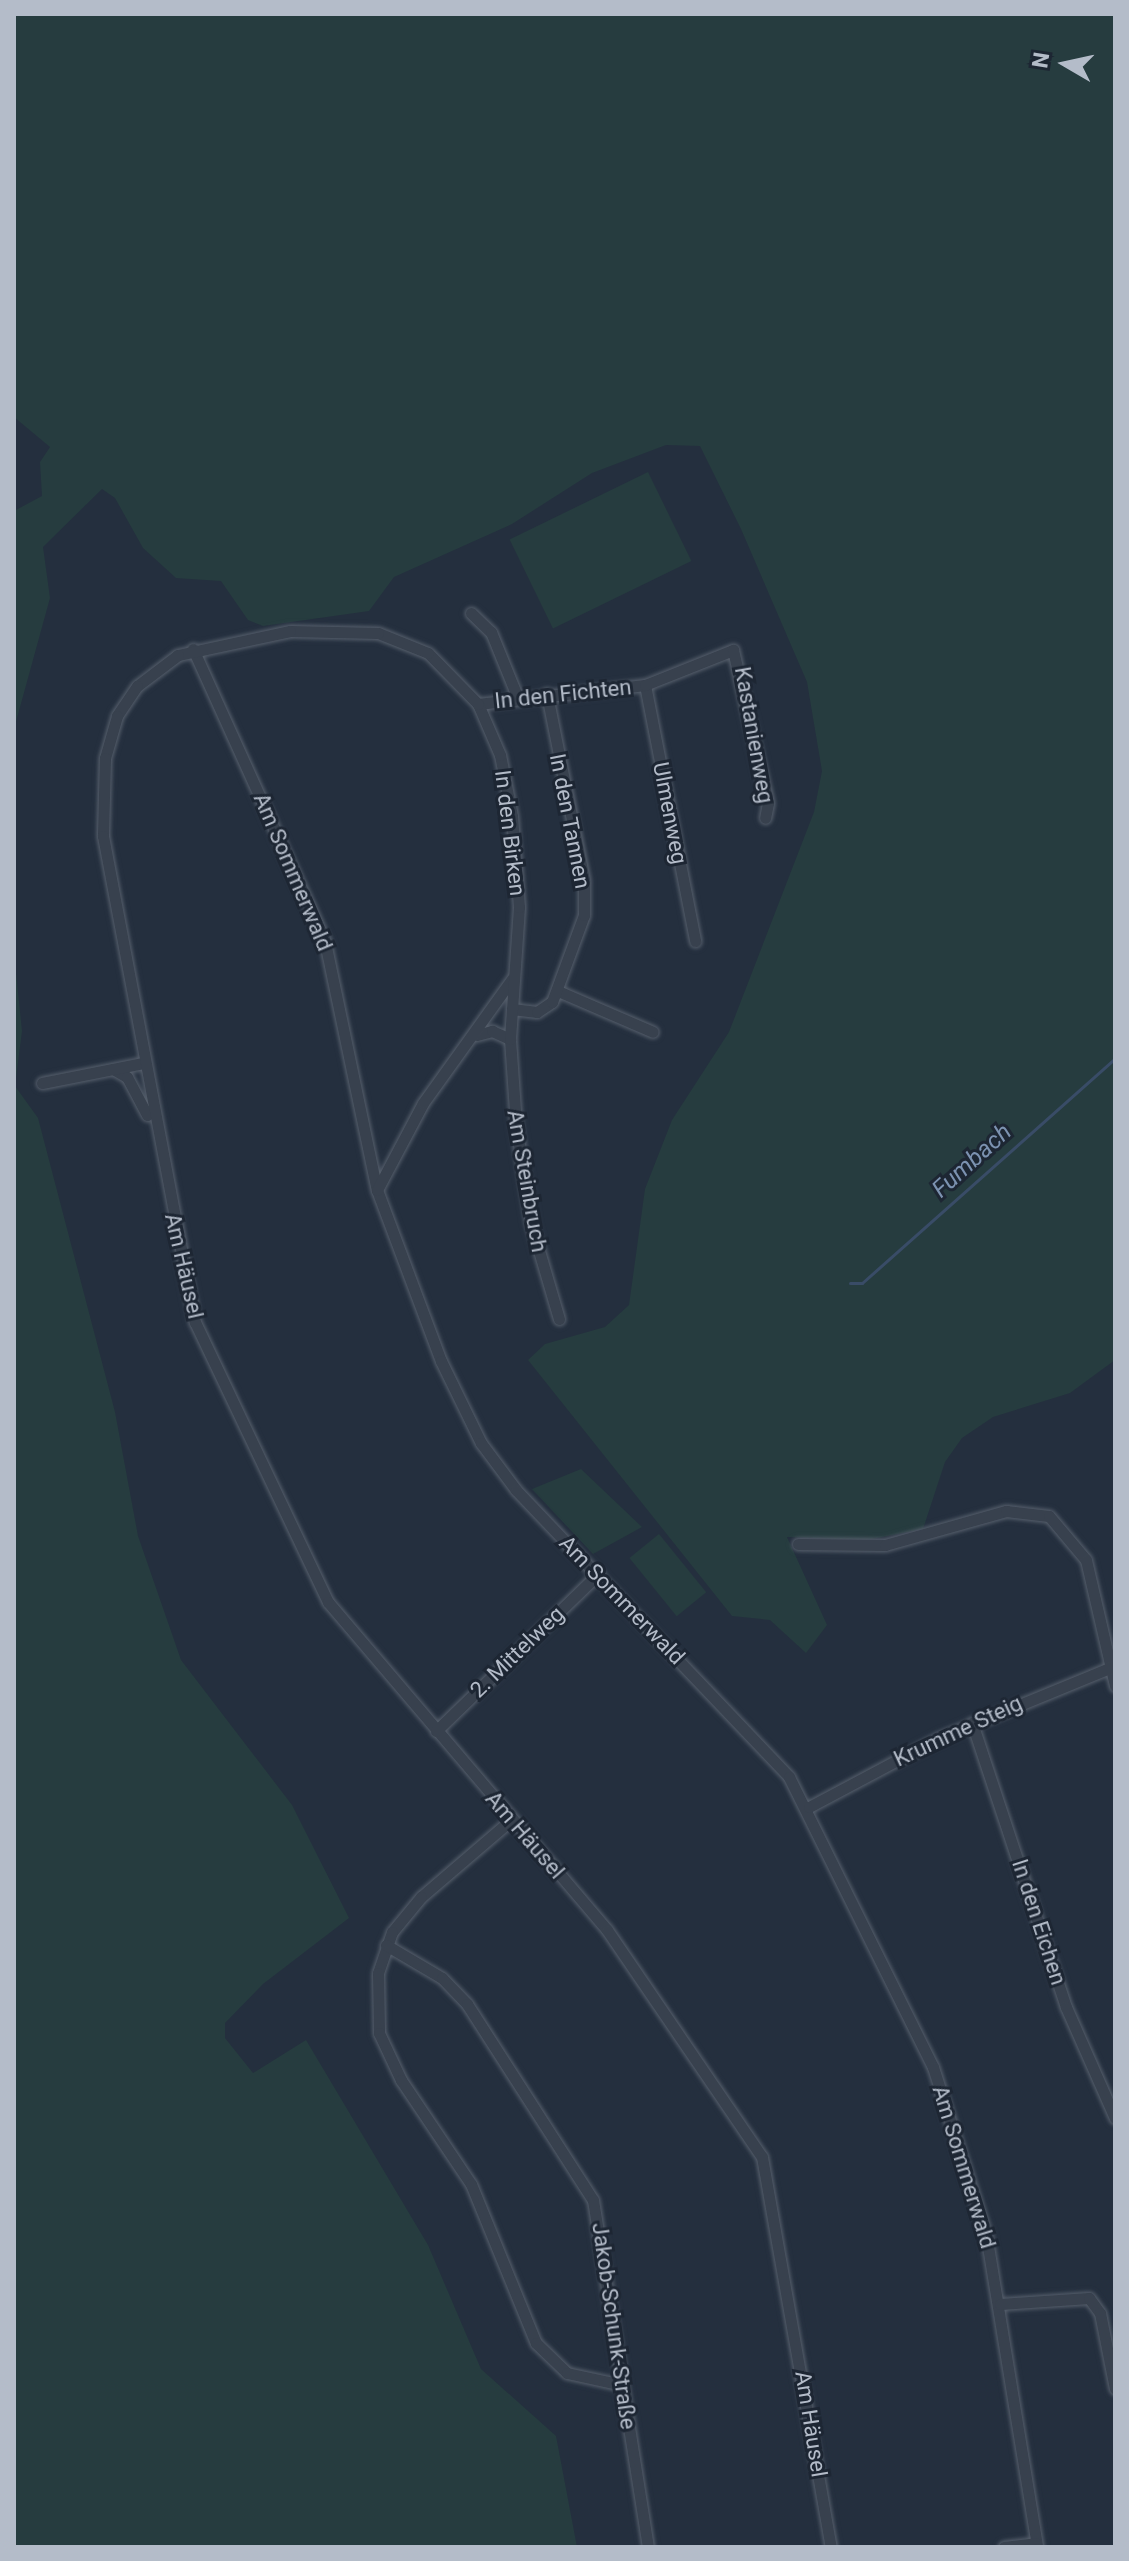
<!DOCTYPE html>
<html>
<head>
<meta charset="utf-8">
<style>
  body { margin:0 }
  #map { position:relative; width:1129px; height:2561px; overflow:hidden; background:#242f3e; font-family:Roboto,sans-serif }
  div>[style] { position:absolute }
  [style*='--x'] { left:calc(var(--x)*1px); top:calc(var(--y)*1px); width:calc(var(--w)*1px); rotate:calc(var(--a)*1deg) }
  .green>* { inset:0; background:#263c3f; transform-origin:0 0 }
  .stream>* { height:3px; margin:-1.5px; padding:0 1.5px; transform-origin:1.5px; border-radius:1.5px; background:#394c67 }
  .roads { filter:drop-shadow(0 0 2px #565f6c) drop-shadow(0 0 2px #565f6c) }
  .street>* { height:11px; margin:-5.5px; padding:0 5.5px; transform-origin:5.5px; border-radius:5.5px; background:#38414e }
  span { translate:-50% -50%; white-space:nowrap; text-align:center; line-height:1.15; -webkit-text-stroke:6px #1d2633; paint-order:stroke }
  .street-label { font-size:22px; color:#b4bcc9 }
  .water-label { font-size:24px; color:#7c92b1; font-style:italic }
  .frame { position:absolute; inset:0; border:16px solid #b4bcc9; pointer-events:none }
  .north { position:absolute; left:1025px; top:24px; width:80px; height:80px; -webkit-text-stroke:6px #1d2633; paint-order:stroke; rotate:279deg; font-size:22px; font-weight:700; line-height:32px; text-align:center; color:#b4bcc9 }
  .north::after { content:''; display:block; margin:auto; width:28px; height:36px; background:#b4bcc9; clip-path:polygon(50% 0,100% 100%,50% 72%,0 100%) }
</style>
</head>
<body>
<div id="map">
  <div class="green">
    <i style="clip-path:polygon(14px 14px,1115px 14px,1115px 1360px,1070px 1393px,993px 1417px,962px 1438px,945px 1462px,923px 1529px,867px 1540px,787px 1537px,827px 1625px,806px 1653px,770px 1620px,732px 1616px,528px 1360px,545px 1344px,605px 1327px,629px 1305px,645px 1189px,672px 1120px,729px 1032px,814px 812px,822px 771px,807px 682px,741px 529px,700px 446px,666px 445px,592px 473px,512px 524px,394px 577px,369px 611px,263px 626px,248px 620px,221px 581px,176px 578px,143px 548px,115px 498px,102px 489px,43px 547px,50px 598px,14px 729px,14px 511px,42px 496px,40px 462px,50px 447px,14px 417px)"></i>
    <i style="left:648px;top:472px;width:99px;height:154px;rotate:64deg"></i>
    <i style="clip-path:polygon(14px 953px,22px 1031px,15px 1086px,38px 1118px,115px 1412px,138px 1536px,181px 1660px,292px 1805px,349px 1918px,263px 1984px,225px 2023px,225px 2038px,253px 2073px,306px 2040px,428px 2245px,481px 2369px,556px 2436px,577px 2547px,14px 2547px)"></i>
    <i style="clip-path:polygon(581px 1469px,642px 1527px,593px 1554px,532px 1489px)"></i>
    <i style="left:659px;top:1534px;width:75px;height:38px;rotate:51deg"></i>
  </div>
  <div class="stream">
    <i style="--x:850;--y:1283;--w:12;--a:0"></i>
    <i style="--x:862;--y:1283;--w:339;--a:-41.6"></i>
  </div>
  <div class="roads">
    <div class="street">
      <i style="--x:471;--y:613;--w:28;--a:44"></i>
      <i style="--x:491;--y:632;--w:69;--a:67.9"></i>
      <i style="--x:193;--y:649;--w:321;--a:65.7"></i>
      <i style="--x:325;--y:942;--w:253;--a:78.2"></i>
      <i style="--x:377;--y:1190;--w:183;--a:69.5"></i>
      <i style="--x:441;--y:1361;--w:91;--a:64"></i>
      <i style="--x:481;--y:1443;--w:59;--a:53.3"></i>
      <i style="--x:516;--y:1490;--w:396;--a:46.4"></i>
      <i style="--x:789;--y:1777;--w:324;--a:63.6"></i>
      <i style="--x:933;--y:2067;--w:175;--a:72.4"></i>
      <i style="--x:986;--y:2234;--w:317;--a:80.7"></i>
      <i style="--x:645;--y:685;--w:261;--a:78.9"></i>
      <i style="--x:478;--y:704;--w:168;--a:-6.5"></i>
      <i style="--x:645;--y:685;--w:95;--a:-21.7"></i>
      <i style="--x:733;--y:650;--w:157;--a:77.1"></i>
      <i style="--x:768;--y:803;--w:15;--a:101"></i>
      <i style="--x:558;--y:991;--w:103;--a:23.3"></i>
      <i style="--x:512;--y:1009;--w:25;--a:7"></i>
      <i style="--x:537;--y:1012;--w:18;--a:-34"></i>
      <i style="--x:552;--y:1002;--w:93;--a:-69.8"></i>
      <i style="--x:584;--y:915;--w:35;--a:-90"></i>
      <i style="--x:584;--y:880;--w:190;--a:-101.3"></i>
      <i style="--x:477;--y:1035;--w:16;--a:-15"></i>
      <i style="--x:492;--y:1031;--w:20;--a:24"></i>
      <i style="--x:113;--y:1069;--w:16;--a:30"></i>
      <i style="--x:127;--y:1077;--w:43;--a:62.2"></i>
      <i style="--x:42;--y:1083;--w:103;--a:-11.2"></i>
      <i style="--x:377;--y:1190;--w:98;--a:-62.1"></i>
      <i style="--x:423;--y:1103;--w:153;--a:-54.3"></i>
      <i style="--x:559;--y:1319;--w:100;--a:-106.3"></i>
      <i style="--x:531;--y:1223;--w:99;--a:-98.7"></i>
      <i style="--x:516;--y:1125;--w:86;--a:-94"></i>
      <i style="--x:510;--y:1039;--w:132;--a:-86.1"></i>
      <i style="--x:519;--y:907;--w:91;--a:-94.4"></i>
      <i style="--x:512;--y:816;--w:62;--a:-101.1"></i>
      <i style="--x:500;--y:755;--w:56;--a:-113.3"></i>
      <i style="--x:478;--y:704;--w:71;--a:-134.4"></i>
      <i style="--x:428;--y:653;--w:54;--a:-158.2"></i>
      <i style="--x:378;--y:633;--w:88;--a:-178.7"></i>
      <i style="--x:290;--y:631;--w:115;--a:167.9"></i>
      <i style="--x:178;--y:655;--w:51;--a:142.9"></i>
      <i style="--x:137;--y:686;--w:36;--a:124"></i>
      <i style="--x:117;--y:716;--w:44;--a:105.9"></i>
      <i style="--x:105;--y:758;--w:78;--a:91.5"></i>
      <i style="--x:103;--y:836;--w:495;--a:79.3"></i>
      <i style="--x:195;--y:1322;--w:310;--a:64.6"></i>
      <i style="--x:328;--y:1602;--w:431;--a:49.6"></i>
      <i style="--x:607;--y:1930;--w:275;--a:55.7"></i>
      <i style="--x:762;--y:2157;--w:396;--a:80"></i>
      <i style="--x:798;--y:1544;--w:87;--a:0.7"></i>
      <i style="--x:885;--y:1545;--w:126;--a:-15.7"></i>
      <i style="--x:1006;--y:1511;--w:43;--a:6.6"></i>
      <i style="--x:1049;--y:1516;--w:57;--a:49.9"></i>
      <i style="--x:1086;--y:1560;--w:129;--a:77"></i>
      <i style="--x:972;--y:1723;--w:299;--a:71.7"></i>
      <i style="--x:1066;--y:2007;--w:121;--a:66.2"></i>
      <i style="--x:436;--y:1731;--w:226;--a:-44.1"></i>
      <i style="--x:809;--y:1807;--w:147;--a:-28"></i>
      <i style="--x:939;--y:1738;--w:187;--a:-22.3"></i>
      <i style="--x:512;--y:1819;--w:120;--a:139.4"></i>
      <i style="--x:421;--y:1897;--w:45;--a:129.6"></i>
      <i style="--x:392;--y:1932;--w:43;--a:108.9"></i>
      <i style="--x:378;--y:1973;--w:60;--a:89"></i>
      <i style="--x:379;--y:2033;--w:52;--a:64.9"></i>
      <i style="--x:401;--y:2080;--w:125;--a:56.1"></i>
      <i style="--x:471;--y:2184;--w:172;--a:67.8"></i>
      <i style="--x:536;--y:2343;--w:43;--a:44.1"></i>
      <i style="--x:567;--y:2373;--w:56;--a:12.3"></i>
      <i style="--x:386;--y:1945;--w:65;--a:30.5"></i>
      <i style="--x:442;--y:1978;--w:36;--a:46"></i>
      <i style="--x:467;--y:2004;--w:233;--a:57.3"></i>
      <i style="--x:593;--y:2200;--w:351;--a:81"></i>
      <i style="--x:1000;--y:2304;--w:89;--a:-3.9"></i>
      <i style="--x:1089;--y:2298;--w:19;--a:54"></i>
      <i style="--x:1100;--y:2313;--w:77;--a:78.8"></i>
      <i style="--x:1004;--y:2547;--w:32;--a:-7"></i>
    </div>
  </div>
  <div class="street-label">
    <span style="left:563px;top:694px;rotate:-6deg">In den Fichten</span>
    <span style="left:754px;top:735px;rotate:80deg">Kastanienweg</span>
    <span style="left:670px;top:813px;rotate:79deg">Ulmenweg</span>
    <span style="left:570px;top:821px;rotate:79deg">In den Tannen</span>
    <span style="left:510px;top:833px;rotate:83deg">In den Birken</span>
    <span style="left:293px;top:872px;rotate:67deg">Am Sommerwald</span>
    <span style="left:527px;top:1181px;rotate:80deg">Am Steinbruch</span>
    <span style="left:184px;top:1266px;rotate:77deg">Am Häusel</span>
    <span style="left:622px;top:1600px;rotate:46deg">Am Sommerwald</span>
    <span style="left:517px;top:1652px;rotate:-44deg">2. Mittelweg</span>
    <span style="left:958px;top:1731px;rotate:-25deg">Krumme Steig</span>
    <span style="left:525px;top:1835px;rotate:49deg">Am Häusel</span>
    <span style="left:1039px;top:1922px;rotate:72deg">In den Eichen</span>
    <span style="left:964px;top:2167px;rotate:73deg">Am Sommerwald</span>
    <span style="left:614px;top:2326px;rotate:82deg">Jakob-Schunk-Straße</span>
    <span style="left:811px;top:2424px;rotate:81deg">Am Häusel</span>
  </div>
  <div class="water-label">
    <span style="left:972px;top:1161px;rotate:-42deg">Fumbach</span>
  </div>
  <div class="frame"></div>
  <div class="north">N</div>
</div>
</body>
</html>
